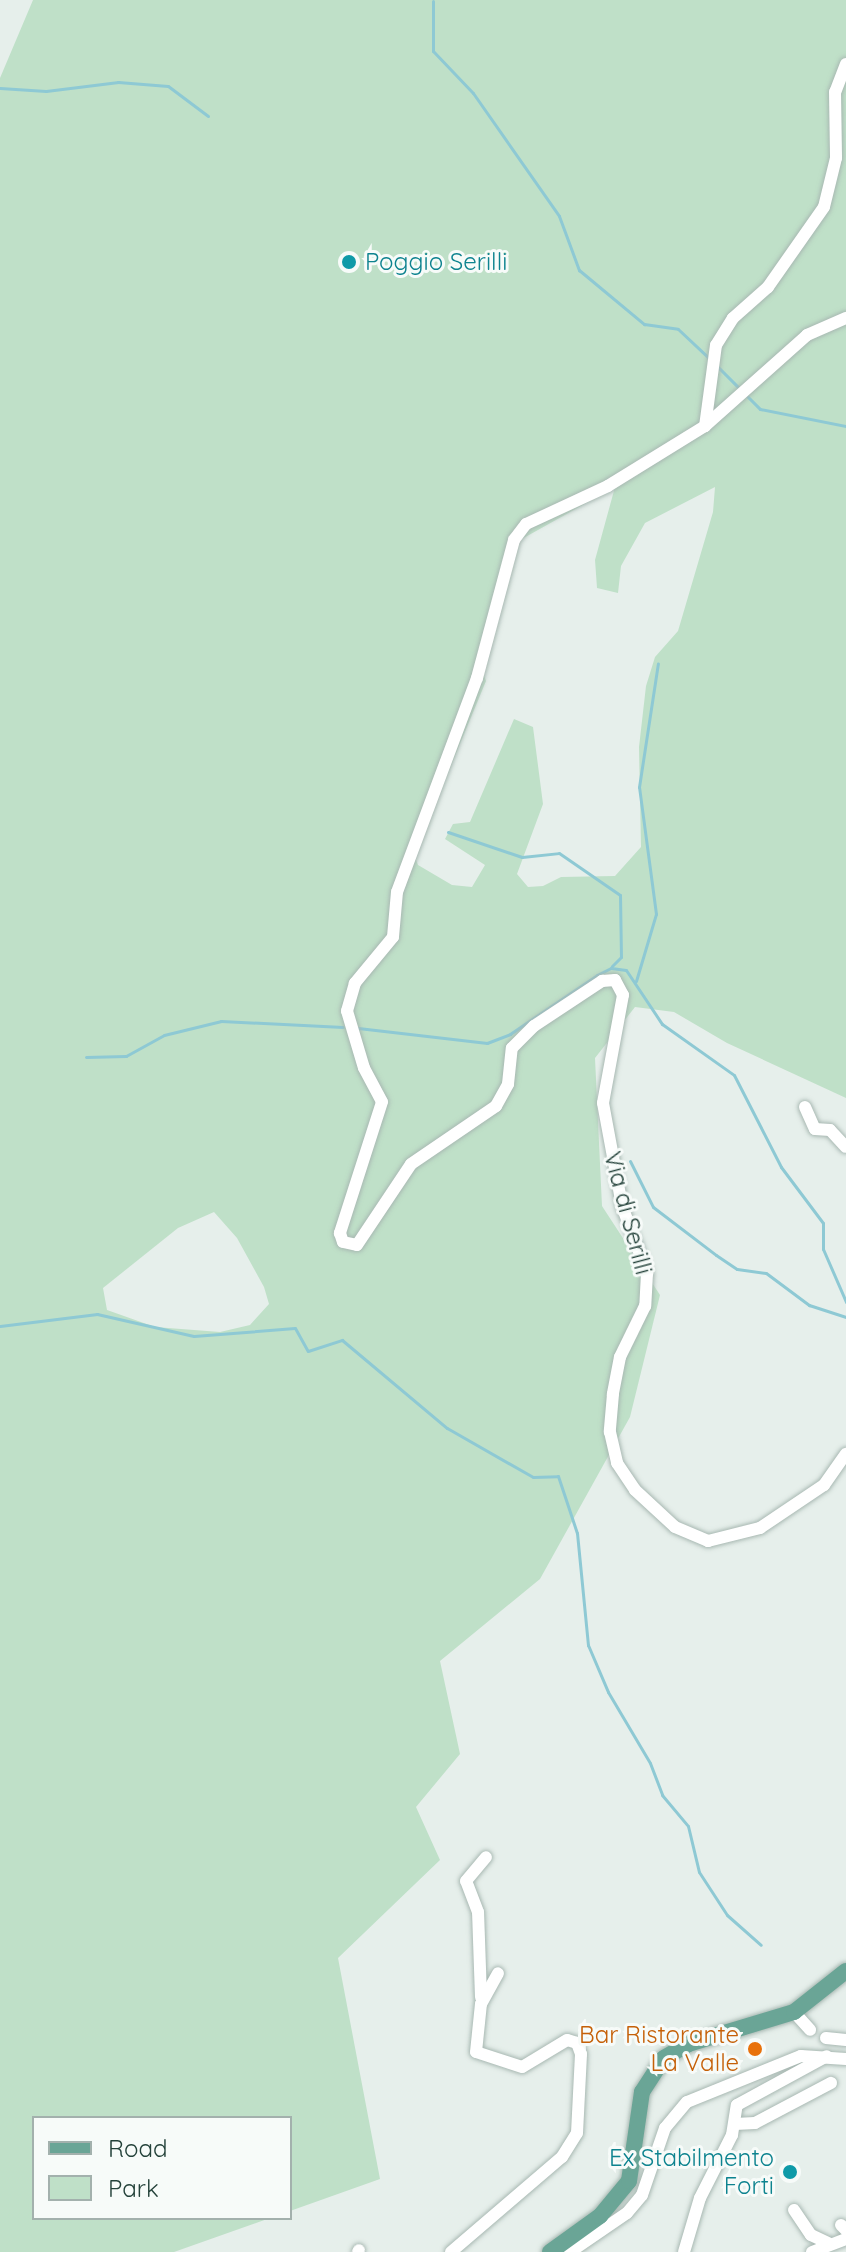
<!DOCTYPE html>
<html>
<head>
<meta charset="utf-8">
<style>
  body { margin:0 }
  #map { position:relative; width:846px; height:2252px; overflow:hidden; background:#e6efeb; font-family:Quicksand,sans-serif }
  div>[style] { position:absolute }
  [style*='--x'] { left:calc(var(--x)*1px); top:calc(var(--y)*1px); width:calc(var(--w)*1px); rotate:calc(var(--a)*1deg) }
  .green>* { inset:0; background:#bfe0c8 }
  .stream>* { height:3px; margin:-1.5px; padding:0 1.5px; transform-origin:1.5px; border-radius:1.5px; background:#8ec9d4 }
  .roads { filter:drop-shadow(0 0 2px #a8b8b2) drop-shadow(0 0 2px #a8b8b2) }
  .minor>* { height:12px; margin:-6px; padding:0 6px; transform-origin:6px; border-radius:6px; background:#fff }
  .major>* { height:16px; margin:-8px; padding:0 8px; transform-origin:8px; border-radius:8px; background:#6aa596 }
  .dots>* { width:22px; height:22px; translate:-50% -50%; box-sizing:border-box; border:4px solid #f7fbf9; border-radius:50% }
  span { translate:-50% -50%; white-space:nowrap; text-align:center; line-height:1.15; -webkit-text-stroke:6px #f7fbf9; paint-order:stroke }
  .culture-label { font-size:24px; color:#0d838f }
  .left { translate:0 -50%; text-align:left }
  .right { translate:-100% -50%; text-align:right }
  .street-label { font-size:24px; color:#24423a }
  .food-label { font-size:24px; color:#c56008 }
  .legend { position:absolute; left:32px; top:2116px; width:260px; height:104px; box-sizing:border-box; background:#f7fbf9; border:2px solid #a3b1ad; margin:0; padding:10px 14px; list-style:none; font-size:24px; color:#24423a }
  .legend li { display:flex; align-items:center; gap:16px; height:40px }
  .legend b { width:40px; border:2px solid #a3b1ad }
</style>
</head>
<body>
<div id="map">
  <div class="green">
    <i style="clip-path:polygon(evenodd,33px 0,846px 0,846px 1098px,727px 1043px,674px 1012px,635px 1007px,595px 1058px,602px 1206px,660px 1295px,630px 1417px,540px 1579px,440px 1661px,460px 1754px,416px 1807px,440px 1860px,338px 1958px,380px 2179px,290px 2211px,290px 2118px,34px 2118px,34px 2218px,270px 2218px,174px 2252px,0 2252px,0 78px,33px 0,615px 487px,595px 560px,597px 588px,618px 593px,621px 566px,645px 523px,715px 487px,713px 512px,678px 631px,655px 657px,646px 686px,639px 747px,641px 847px,615px 876px,561px 877px,543px 886px,528px 887px,517px 874px,543px 804px,533px 727px,514px 719px,470px 822px,453px 824px,445px 839px,485px 865px,472px 887px,452px 885px,418px 865px,414px 855px,486px 681px,482px 669px,520px 540px,615px 487px,33px 0,214px 1212px,237px 1238px,264px 1287px,269px 1304px,250px 1325px,220px 1332px,155px 1327px,107px 1310px,103px 1288px,178px 1228px,214px 1212px)"></i>
  </div>
  <div class="stream">
    <i style="--x:433;--y:1;--w:50;--a:90"></i>
    <i style="--x:433;--y:51;--w:58;--a:46.4"></i>
    <i style="--x:473;--y:93;--w:150;--a:55"></i>
    <i style="--x:559;--y:216;--w:58;--a:69.7"></i>
    <i style="--x:579;--y:270;--w:85;--a:39.7"></i>
    <i style="--x:644;--y:324;--w:34;--a:8"></i>
    <i style="--x:678;--y:329;--w:45;--a:43.2"></i>
    <i style="--x:0;--y:88;--w:46;--a:3.7"></i>
    <i style="--x:46;--y:91;--w:73;--a:-7.1"></i>
    <i style="--x:118;--y:82;--w:50;--a:4.6"></i>
    <i style="--x:168;--y:86;--w:50;--a:36.9"></i>
    <i style="--x:716;--y:365;--w:33;--a:45"></i>
    <i style="--x:745;--y:394;--w:21;--a:45"></i>
    <i style="--x:760;--y:409;--w:88;--a:11.2"></i>
    <i style="--x:448;--y:832;--w:78;--a:18.7"></i>
    <i style="--x:522;--y:857;--w:37;--a:-6"></i>
    <i style="--x:559;--y:853;--w:74;--a:34.5"></i>
    <i style="--x:620;--y:895;--w:62;--a:89.1"></i>
    <i style="--x:621;--y:957;--w:13;--a:135"></i>
    <i style="--x:636;--y:981;--w:70;--a:-73.4"></i>
    <i style="--x:656;--y:914;--w:128;--a:-97.6"></i>
    <i style="--x:639;--y:787;--w:125;--a:-81.3"></i>
    <i style="--x:358;--y:1028;--w:130;--a:6.6"></i>
    <i style="--x:487;--y:1043;--w:25;--a:-21"></i>
    <i style="--x:510;--y:1034;--w:105;--a:-34.1"></i>
    <i style="--x:597;--y:975;--w:16;--a:-27"></i>
    <i style="--x:611;--y:968;--w:15;--a:8"></i>
    <i style="--x:626;--y:970;--w:65;--a:56.3"></i>
    <i style="--x:662;--y:1024;--w:88;--a:35.3"></i>
    <i style="--x:734;--y:1075;--w:103;--a:62.9"></i>
    <i style="--x:781;--y:1167;--w:70;--a:53.1"></i>
    <i style="--x:823;--y:1223;--w:26;--a:90"></i>
    <i style="--x:823;--y:1249;--w:58;--a:66.5"></i>
    <i style="--x:86;--y:1057;--w:40;--a:-1.4"></i>
    <i style="--x:126;--y:1056;--w:43;--a:-28.9"></i>
    <i style="--x:164;--y:1035;--w:59;--a:-13.8"></i>
    <i style="--x:221;--y:1021;--w:122;--a:2.8"></i>
    <i style="--x:630;--y:1161;--w:51;--a:63.4"></i>
    <i style="--x:653;--y:1207;--w:79;--a:37.3"></i>
    <i style="--x:716;--y:1255;--w:25;--a:34"></i>
    <i style="--x:737;--y:1269;--w:29;--a:8"></i>
    <i style="--x:766;--y:1273;--w:54;--a:36.7"></i>
    <i style="--x:809;--y:1305;--w:39;--a:18"></i>
    <i style="--x:0;--y:1326;--w:98;--a:-7.1"></i>
    <i style="--x:97;--y:1314;--w:99;--a:12.8"></i>
    <i style="--x:194;--y:1336;--w:101;--a:-4.5"></i>
    <i style="--x:295;--y:1328;--w:26;--a:61"></i>
    <i style="--x:308;--y:1351;--w:36;--a:-18"></i>
    <i style="--x:342;--y:1340;--w:137;--a:40"></i>
    <i style="--x:447;--y:1428;--w:99;--a:29.7"></i>
    <i style="--x:533;--y:1477;--w:25;--a:-2"></i>
    <i style="--x:558;--y:1476;--w:60;--a:71.6"></i>
    <i style="--x:577;--y:1533;--w:113;--a:84.4"></i>
    <i style="--x:588;--y:1645;--w:51;--a:66.9"></i>
    <i style="--x:608;--y:1692;--w:82;--a:59.4"></i>
    <i style="--x:650;--y:1763;--w:34;--a:69"></i>
    <i style="--x:662;--y:1795;--w:40;--a:50"></i>
    <i style="--x:688;--y:1826;--w:47;--a:76.6"></i>
    <i style="--x:699;--y:1872;--w:51;--a:56.9"></i>
    <i style="--x:727;--y:1915;--w:45;--a:41.4"></i>
  </div>
  <div class="roads">
    <div class="minor">
      <i style="--x:846;--y:64;--w:30;--a:111"></i>
      <i style="--x:835;--y:92;--w:66;--a:89.1"></i>
      <i style="--x:836;--y:158;--w:50;--a:103.8"></i>
      <i style="--x:824;--y:207;--w:98;--a:125"></i>
      <i style="--x:768;--y:287;--w:47;--a:138.5"></i>
      <i style="--x:733;--y:318;--w:32;--a:122"></i>
      <i style="--x:716;--y:345;--w:82;--a:97.7"></i>
      <i style="--x:705;--y:426;--w:114;--a:148.3"></i>
      <i style="--x:608;--y:486;--w:90;--a:155.1"></i>
      <i style="--x:526;--y:524;--w:20;--a:127"></i>
      <i style="--x:514;--y:540;--w:143;--a:105"></i>
      <i style="--x:477;--y:678;--w:228;--a:110.5"></i>
      <i style="--x:397;--y:892;--w:45;--a:95.1"></i>
      <i style="--x:393;--y:937;--w:60;--a:129.6"></i>
      <i style="--x:355;--y:983;--w:29;--a:106"></i>
      <i style="--x:347;--y:1011;--w:59;--a:73.4"></i>
      <i style="--x:364;--y:1068;--w:38;--a:62"></i>
      <i style="--x:382;--y:1102;--w:138;--a:107.8"></i>
      <i style="--x:340;--y:1233;--w:9;--a:72"></i>
      <i style="--x:343;--y:1242;--w:14;--a:12"></i>
      <i style="--x:357;--y:1245;--w:97;--a:-56.3"></i>
      <i style="--x:411;--y:1164;--w:103;--a:-34.3"></i>
      <i style="--x:496;--y:1106;--w:25;--a:-61"></i>
      <i style="--x:508;--y:1084;--w:36;--a:-84"></i>
      <i style="--x:512;--y:1048;--w:31;--a:-45"></i>
      <i style="--x:534;--y:1026;--w:82;--a:-33.5"></i>
      <i style="--x:602;--y:981;--w:13;--a:-4"></i>
      <i style="--x:615;--y:980;--w:17;--a:62"></i>
      <i style="--x:623;--y:995;--w:110;--a:100.5"></i>
      <i style="--x:603;--y:1103;--w:105;--a:79.5"></i>
      <i style="--x:622;--y:1206;--w:72;--a:69.5"></i>
      <i style="--x:647;--y:1273;--w:33;--a:93"></i>
      <i style="--x:645;--y:1306;--w:57;--a:116.1"></i>
      <i style="--x:620;--y:1357;--w:38;--a:101"></i>
      <i style="--x:613;--y:1394;--w:38;--a:95"></i>
      <i style="--x:610;--y:1432;--w:32;--a:77"></i>
      <i style="--x:617;--y:1463;--w:32;--a:56"></i>
      <i style="--x:635;--y:1490;--w:54;--a:42.8"></i>
      <i style="--x:675;--y:1527;--w:36;--a:23"></i>
      <i style="--x:708;--y:1541;--w:54;--a:-14"></i>
      <i style="--x:760;--y:1528;--w:77;--a:-33.9"></i>
      <i style="--x:824;--y:1485;--w:38;--a:-55"></i>
      <i style="--x:705;--y:426;--w:137;--a:-41.7"></i>
      <i style="--x:807;--y:335;--w:43;--a:-23.6"></i>
      <i style="--x:805;--y:1107;--w:24;--a:66"></i>
      <i style="--x:815;--y:1129;--w:15;--a:4"></i>
      <i style="--x:830;--y:1130;--w:23;--a:47"></i>
      <i style="--x:481;--y:1997;--w:85;--a:-92"></i>
      <i style="--x:478;--y:1912;--w:33;--a:-111"></i>
      <i style="--x:466;--y:1881;--w:31;--a:-50"></i>
      <i style="--x:794;--y:2012;--w:24;--a:48"></i>
      <i style="--x:826;--y:2038;--w:20;--a:6"></i>
      <i style="--x:735;--y:2124;--w:20;--a:-3"></i>
      <i style="--x:755;--y:2123;--w:86;--a:-27.8"></i>
      <i style="--x:794;--y:2210;--w:30;--a:56"></i>
      <i style="--x:811;--y:2235;--w:21;--a:25"></i>
      <i style="--x:841;--y:2225;--w:7;--a:45"></i>
      <i style="--x:358;--y:2252;--w:2;--a:-63"></i>
      <i style="--x:451;--y:2252;--w:146;--a:-40.6"></i>
      <i style="--x:562;--y:2157;--w:28;--a:-58"></i>
      <i style="--x:577;--y:2133;--w:79;--a:-87.1"></i>
      <i style="--x:581;--y:2054;--w:12;--a:-110"></i>
      <i style="--x:577;--y:2043;--w:10;--a:-163"></i>
      <i style="--x:567;--y:2040;--w:52;--a:149"></i>
      <i style="--x:522;--y:2067;--w:48;--a:-161.9"></i>
      <i style="--x:476;--y:2052;--w:48;--a:-84.1"></i>
      <i style="--x:481;--y:2004;--w:35;--a:-61"></i>
      <i style="--x:570;--y:2252;--w:69;--a:-34.4"></i>
      <i style="--x:627;--y:2213;--w:23;--a:-50"></i>
      <i style="--x:642;--y:2195;--w:71;--a:-71.1"></i>
      <i style="--x:665;--y:2128;--w:34;--a:-50"></i>
      <i style="--x:687;--y:2102;--w:123;--a:-22"></i>
      <i style="--x:801;--y:2056;--w:45;--a:3.8"></i>
      <i style="--x:684;--y:2252;--w:56;--a:-73.5"></i>
      <i style="--x:700;--y:2198;--w:71;--a:-63.1"></i>
      <i style="--x:732;--y:2135;--w:30;--a:-81"></i>
      <i style="--x:737;--y:2105;--w:102;--a:-28.6"></i>
      <i style="--x:812;--y:2252;--w:36;--a:-21"></i>
    </div>
    <div class="major">
      <i style="--x:550;--y:2252;--w:62;--a:-35.8"></i>
      <i style="--x:600;--y:2216;--w:45;--a:-50.4"></i>
      <i style="--x:629;--y:2181;--w:90;--a:-81.7"></i>
      <i style="--x:642;--y:2092;--w:40;--a:-57.1"></i>
      <i style="--x:664;--y:2058;--w:28;--a:-30"></i>
      <i style="--x:688;--y:2044;--w:111;--a:-16.8"></i>
      <i style="--x:794;--y:2012;--w:66;--a:-38.3"></i>
    </div>
  </div>
  <div class="dots">
    <i style="left:349px;top:262px;background:#0f9aa8"></i>
    <i style="left:755px;top:2049px;background:#e8710a"></i>
    <i style="left:790px;top:2172px;background:#0f9aa8"></i>
  </div>
  <div class="culture-label">
    <span class="left" style="left:365px;top:262px">Poggio Serilli</span>
    <span class="right" style="left:774px;top:2172px">Ex Stabilmento<br>Forti</span>
  </div>
  <div class="street-label">
    <span style="left:628px;top:1213px;rotate:75deg">Via di Serilli</span>
  </div>
  <div class="food-label">
    <span class="right" style="left:739px;top:2049px">Bar Ristorante<br>La Valle</span>
  </div>
  <ul class="legend">
  <li><b style="height:10px;background:#6aa596"></b>Road</li>
  <li><b style="height:22px;background:#bfe0c8"></b>Park</li>
  </ul>
</div>
</body>
</html>
